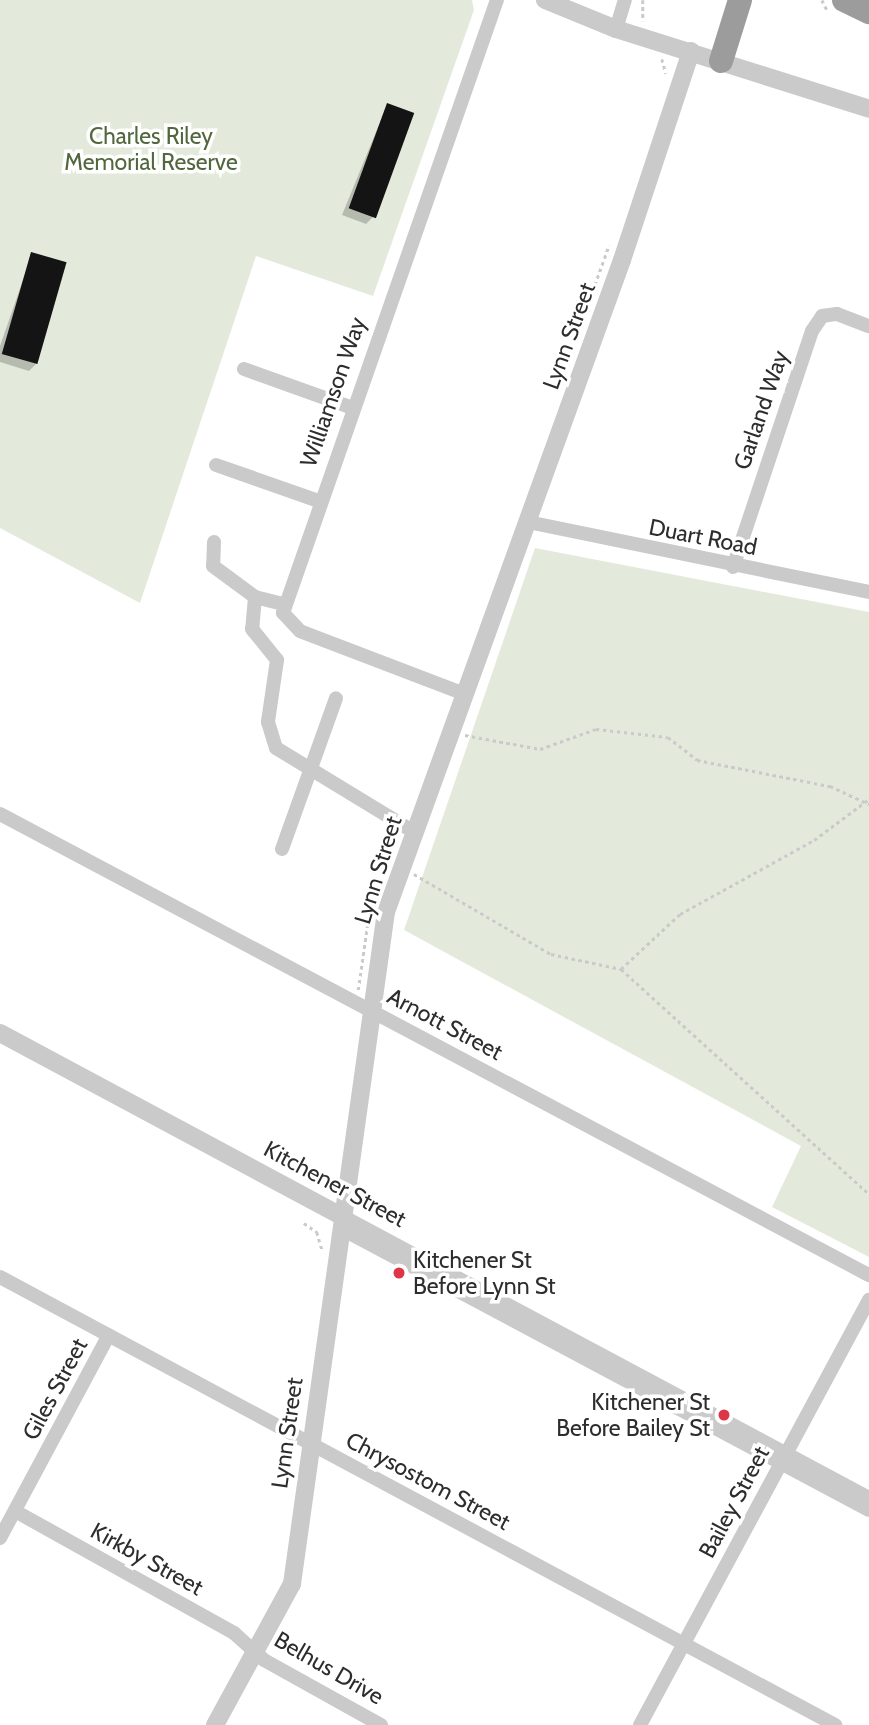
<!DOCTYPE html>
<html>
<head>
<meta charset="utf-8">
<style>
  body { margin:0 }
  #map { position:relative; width:869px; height:1725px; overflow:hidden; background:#fff; font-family:Cabin,sans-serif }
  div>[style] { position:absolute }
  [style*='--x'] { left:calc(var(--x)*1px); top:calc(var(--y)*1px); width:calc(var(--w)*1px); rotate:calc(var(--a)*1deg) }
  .green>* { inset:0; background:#e4eadb }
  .shadow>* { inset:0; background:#0003 }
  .building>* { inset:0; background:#141414; transform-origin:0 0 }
  .path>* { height:2.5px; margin-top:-1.25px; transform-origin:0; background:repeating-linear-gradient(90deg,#cacaca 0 3.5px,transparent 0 7px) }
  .minor>* { height:14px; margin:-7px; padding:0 7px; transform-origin:7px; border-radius:7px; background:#cacaca }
  .tertiary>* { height:18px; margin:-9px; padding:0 9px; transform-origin:9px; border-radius:9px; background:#cacaca }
  .trunk>* { height:24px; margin:-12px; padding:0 12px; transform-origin:12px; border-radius:12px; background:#9c9c9c }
  .dots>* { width:19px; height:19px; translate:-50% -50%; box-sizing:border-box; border:4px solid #fff; border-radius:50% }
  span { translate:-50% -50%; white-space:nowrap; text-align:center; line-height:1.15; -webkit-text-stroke:7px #fff; paint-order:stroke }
  .park-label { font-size:23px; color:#52673d }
  .street-label { font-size:23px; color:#2d2d2d }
  .poi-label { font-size:23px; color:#2d2d2d }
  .left { translate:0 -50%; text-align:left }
  .right { translate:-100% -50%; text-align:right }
</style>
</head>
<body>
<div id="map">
  <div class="green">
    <i style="clip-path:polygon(0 0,472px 0,474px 10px,373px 296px,256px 256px,140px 603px,0 528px)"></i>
    <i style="clip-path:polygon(535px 548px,869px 612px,869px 1257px,772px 1207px,801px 1146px,404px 930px)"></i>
  </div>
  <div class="shadow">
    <i style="clip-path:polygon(387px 105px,373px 217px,366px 224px,342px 215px)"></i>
    <i style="clip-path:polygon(32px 254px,36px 364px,29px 371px,0 362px,0 346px)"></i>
  </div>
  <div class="building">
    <i style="left:387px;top:103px;width:29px;height:112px;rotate:20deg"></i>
    <i style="left:31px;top:252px;width:37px;height:106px;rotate:16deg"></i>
  </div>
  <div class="path">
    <i style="--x:643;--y:0;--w:21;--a:90"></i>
    <i style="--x:822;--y:0;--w:13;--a:63"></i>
    <i style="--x:662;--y:59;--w:15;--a:74"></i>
    <i style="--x:590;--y:298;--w:56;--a:-70.3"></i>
    <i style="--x:465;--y:735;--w:76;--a:10.6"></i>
    <i style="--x:540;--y:749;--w:59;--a:-19.7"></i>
    <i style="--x:596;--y:729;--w:72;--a:6.3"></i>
    <i style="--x:668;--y:737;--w:37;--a:38"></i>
    <i style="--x:697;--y:760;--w:136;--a:11.1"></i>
    <i style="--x:830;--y:786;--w:43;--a:24.8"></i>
    <i style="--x:414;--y:874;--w:159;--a:30.3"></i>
    <i style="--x:551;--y:954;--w:72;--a:12.1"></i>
    <i style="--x:621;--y:969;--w:335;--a:42.2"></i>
    <i style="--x:621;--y:969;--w:81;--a:-43"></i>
    <i style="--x:680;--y:914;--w:153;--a:-28.9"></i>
    <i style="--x:814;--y:840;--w:69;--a:-36.7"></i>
    <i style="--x:358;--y:990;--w:84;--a:-81.8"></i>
    <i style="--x:304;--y:1223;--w:16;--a:35"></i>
    <i style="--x:317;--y:1232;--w:19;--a:74"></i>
  </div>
  <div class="minor">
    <i style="--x:616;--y:29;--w:30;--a:-73"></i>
    <i style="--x:244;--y:369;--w:113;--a:19.7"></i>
    <i style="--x:216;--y:465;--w:109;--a:19.3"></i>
    <i style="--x:528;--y:522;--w:348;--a:11.6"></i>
    <i style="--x:214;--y:542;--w:24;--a:92"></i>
    <i style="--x:213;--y:566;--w:52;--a:36.4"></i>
    <i style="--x:255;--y:597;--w:29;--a:14"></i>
    <i style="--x:733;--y:567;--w:249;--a:-71.5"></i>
    <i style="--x:812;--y:331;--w:18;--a:-56"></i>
    <i style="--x:822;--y:316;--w:15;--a:-8"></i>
    <i style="--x:837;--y:314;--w:34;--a:21"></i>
    <i style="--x:255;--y:597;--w:32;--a:95"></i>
    <i style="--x:252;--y:629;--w:40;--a:51"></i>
    <i style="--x:277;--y:660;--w:63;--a:98.3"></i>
    <i style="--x:268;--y:722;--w:27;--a:73"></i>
    <i style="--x:276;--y:748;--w:162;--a:31.3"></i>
    <i style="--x:462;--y:693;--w:173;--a:-159.1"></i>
    <i style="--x:300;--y:631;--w:25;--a:-133"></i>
    <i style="--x:283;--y:613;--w:649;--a:-70.76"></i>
    <i style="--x:0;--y:814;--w:984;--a:27.95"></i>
    <i style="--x:282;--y:849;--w:160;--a:-70.3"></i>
    <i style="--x:342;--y:1216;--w:598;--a:28.15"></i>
    <i style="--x:340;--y:1228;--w:599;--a:28.06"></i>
    <i style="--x:0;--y:1277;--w:948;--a:28.21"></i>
    <i style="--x:15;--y:1511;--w:251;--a:29.1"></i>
    <i style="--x:234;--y:1633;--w:40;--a:42"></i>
    <i style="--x:264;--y:1660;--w:134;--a:29.1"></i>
    <i style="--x:0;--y:1538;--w:230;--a:-61.8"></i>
    <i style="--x:640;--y:1725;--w:483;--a:-61.7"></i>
  </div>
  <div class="tertiary">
    <i style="--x:545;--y:0;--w:77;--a:22.2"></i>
    <i style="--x:616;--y:29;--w:265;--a:17.5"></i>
    <i style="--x:0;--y:1033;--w:388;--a:28.2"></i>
    <i style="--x:215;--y:1725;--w:161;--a:-61.4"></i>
    <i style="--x:292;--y:1584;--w:679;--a:-82.04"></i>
    <i style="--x:386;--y:912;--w:693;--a:-70.1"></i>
    <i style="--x:622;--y:260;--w:220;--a:-71.7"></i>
  </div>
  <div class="trunk">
    <i style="--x:844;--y:0;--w:28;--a:26"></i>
    <i style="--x:721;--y:61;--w:64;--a:-72.7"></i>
  </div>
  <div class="dots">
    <i style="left:399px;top:1273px;background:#de3648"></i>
    <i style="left:724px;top:1415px;background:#de3648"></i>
  </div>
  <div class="park-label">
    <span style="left:151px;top:149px">Charles Riley<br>Memorial Reserve</span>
  </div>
  <div class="street-label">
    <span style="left:569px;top:336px;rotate:-70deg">Lynn Street</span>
    <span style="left:333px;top:392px;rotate:-71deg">Williamson Way</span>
    <span style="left:761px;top:410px;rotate:-71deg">Garland Way</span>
    <span style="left:703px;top:537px;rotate:11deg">Duart Road</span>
    <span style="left:378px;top:870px;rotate:-73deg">Lynn Street</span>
    <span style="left:445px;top:1024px;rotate:28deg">Arnott Street</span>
    <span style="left:335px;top:1184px;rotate:28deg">Kitchener Street</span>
    <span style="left:55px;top:1389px;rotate:-62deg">Giles Street</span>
    <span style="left:287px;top:1433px;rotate:-82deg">Lynn Street</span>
    <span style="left:428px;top:1481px;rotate:28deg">Chrysostom Street</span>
    <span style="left:734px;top:1502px;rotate:-62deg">Bailey Street</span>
    <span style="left:147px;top:1559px;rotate:29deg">Kirkby Street</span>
    <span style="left:329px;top:1668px;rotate:30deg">Belhus Drive</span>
  </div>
  <div class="poi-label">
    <span class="left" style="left:413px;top:1273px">Kitchener St<br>Before Lynn St</span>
    <span class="right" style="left:710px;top:1415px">Kitchener St<br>Before Bailey St</span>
  </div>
</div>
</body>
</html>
